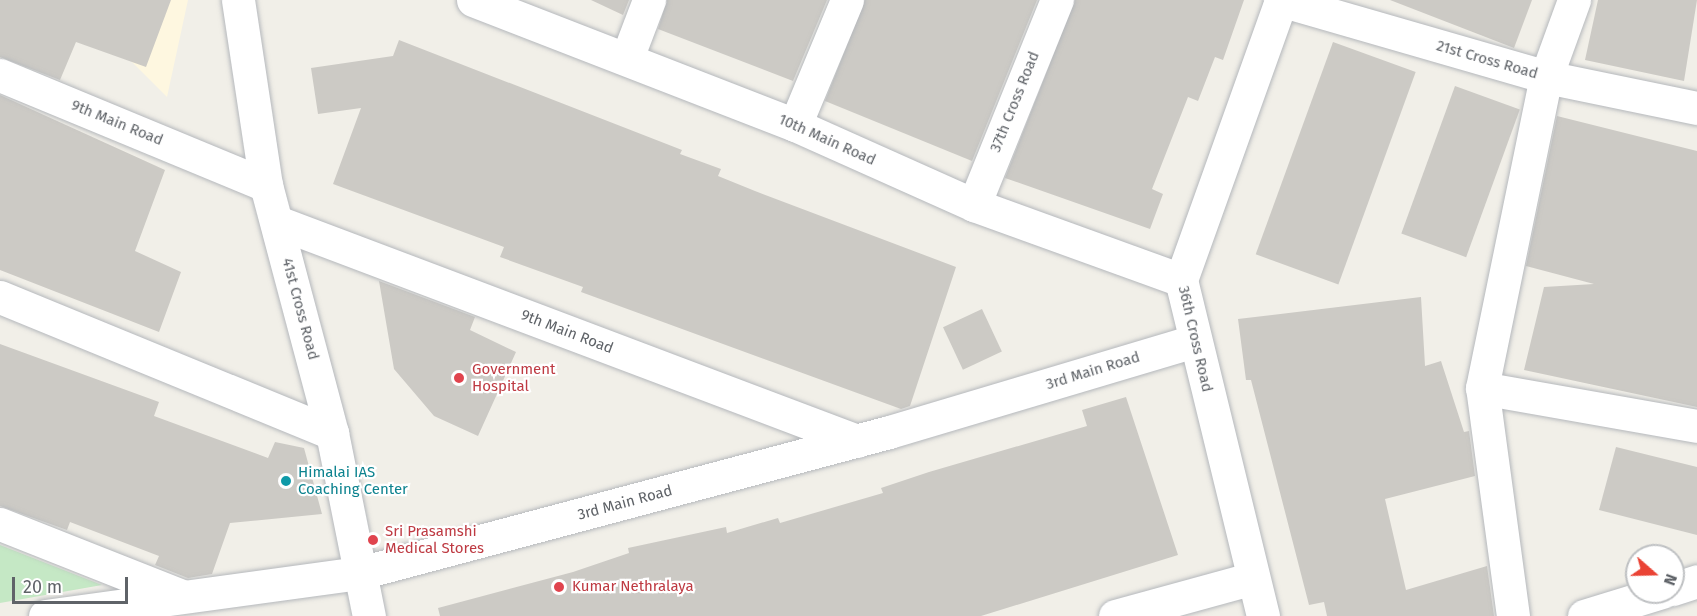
<!DOCTYPE html>
<html>
<head>
<meta charset="utf-8">
<style>
  body { margin:0 }
  #map { position:relative; width:1697px; height:616px; overflow:hidden; background:#f1efe8; font-family:"Fira Sans",sans-serif }
  div>[style] { position:absolute }
  [style*='--x'] { left:calc(var(--x)*1px); top:calc(var(--y)*1px); width:calc(var(--w)*1px); rotate:calc(var(--a)*1deg) }
  .commercial>* { inset:0; background:#fef7e0 }
  .green>* { inset:0; background:#c5e8c5 }
  .building>* { inset:0; background:#cccac5; transform-origin:0 0 }
  .roads { filter:drop-shadow(0 0 2px #b5b8bc) drop-shadow(0 0 2px #b5b8bc) }
  .minor>* { height:33px; margin:-16.5px; padding:0 16.5px; transform-origin:16.5px; border-radius:16.5px; background:#fff }
  .tertiary>* { height:33px; margin:-16.5px; padding:0 16.5px; transform-origin:16.5px; border-radius:16.5px; background:#fff }
  .dots>* { width:16px; height:16px; translate:-50% -50%; box-sizing:border-box; border:3px solid #fff; border-radius:50% }
  span { translate:-50% -50%; white-space:nowrap; text-align:center; line-height:1.15; -webkit-text-stroke:4.5px #fff; paint-order:stroke }
  .street-label { font-size:15px; color:#5f6368 }
  .health-label { font-size:15px; color:#be3a42 }
  .left { translate:0 -50%; text-align:left }
  .culture-label { font-size:15px; color:#0d838f }
  .north { position:absolute; left:1625px; top:544px; width:60px; height:60px; box-sizing:border-box; background:#fff; border:2px solid #bfc1c3; border-radius:50%; rotate:110deg; font-size:16px; font-weight:700; line-height:24px; text-align:center; color:#5f6368 }
  .north::after { content:''; display:block; margin:auto; width:21px; height:27px; background:#ea4335; clip-path:polygon(50% 0,100% 100%,50% 72%,0 100%) }
  .scale { position:absolute; left:12px; top:577px; width:116px; height:27px; box-sizing:border-box; border:3px solid #5f6368; border-top:0; padding-left:8px; font-size:18px; line-height:21px; white-space:nowrap; color:#5f6368; -webkit-text-stroke:4px #fff; paint-order:stroke }
</style>
</head>
<body>
<div id="map">
  <div class="commercial">
    <i style="clip-path:polygon(70px 0,188px 0,167px 97px)"></i>
  </div>
  <div class="green">
    <i style="clip-path:polygon(0 545px,102px 585px,0 603px)"></i>
  </div>
  <div class="building">
    <i style="clip-path:polygon(0 0,171px 0,146px 67px,76px 42px,60px 80px,0 57px)"></i>
    <i style="clip-path:polygon(591px 0,629px 0,623px 15px)"></i>
    <i style="clip-path:polygon(667px 0,827px 0,793px 81px,658px 29px)"></i>
    <i style="clip-path:polygon(865px 0,1037px 0,972px 161px,825px 101px)"></i>
    <i style="clip-path:polygon(1075px 0,1244px 0,1223px 60px,1215px 57px,1198px 101px,1188px 97px,1152px 189px,1163px 194px,1150px 229px,1005px 178px)"></i>
    <i style="clip-path:polygon(1390px 0,1532px 0,1514px 48px)"></i>
    <i style="clip-path:polygon(1598px 0,1697px 0,1684px 81px,1585px 60px)"></i>
    <i style="clip-path:polygon(399px 40px,682px 150px,680px 154px,721px 169px,718px 176px,755px 191px,956px 267px,910px 406px,901px 409px,581px 292px,583px 287px,500px 257px,504px 247px,333px 184px,361px 108px,318px 114px,311px 68px,393px 56px)"></i>
    <i style="left:1333px;top:42px;width:88px;height:226px;rotate:20deg"></i>
    <i style="left:1455px;top:86px;width:69px;height:157px;rotate:20deg"></i>
    <i style="clip-path:polygon(0 95px,165px 170px,135px 251px,181px 272px,159px 332px,0 270px)"></i>
    <i style="clip-path:polygon(1557px 116px,1697px 151px,1697px 407px,1524px 370px,1544px 287px,1594px 284px,1526px 266px)"></i>
    <i style="clip-path:polygon(379px 281px,475px 317px,470px 330px,516px 352px,478px 436px,434px 416px,394px 369px)"></i>
    <i style="clip-path:polygon(1421px 297px,1425px 366px,1441px 361px,1464px 432px,1469px 431px,1475px 476px,1385px 499px,1406px 590px,1487px 566px,1494px 616px,1327px 616px,1324px 602px,1309px 605px,1251px 380px,1246px 380px,1238px 319px)"></i>
    <i style="left:982px;top:309px;width:47px;height:43px;rotate:65deg"></i>
    <i style="clip-path:polygon(0 344px,159px 402px,154px 416px,268px 458px,275px 442px,304px 448px,322px 514px,230px 523px,212px 574px,188px 578px,155px 565px,159px 556px,70px 522px,67px 530px,0 506px)"></i>
    <i style="clip-path:polygon(1126px 397px,1178px 555px,981px 616px,440px 616px,438px 608px,573px 572px,629px 553px,628px 548px,726px 527px,727px 533px,778px 518px,780px 523px,883px 493px,881px 488px,929px 472px,1087px 426px,1082px 410px)"></i>
    <i style="clip-path:polygon(1616px 447px,1697px 467px,1697px 535px,1599px 510px)"></i>
  </div>
  <div class="roads">
    <div class="minor">
      <i style="--x:1280;--y:0;--w:277;--a:16.1"></i>
      <i style="--x:1546;--y:77;--w:154;--a:11.6"></i>
      <i style="--x:627;--y:58;--w:62;--a:-69.2"></i>
      <i style="--x:0;--y:75;--w:288;--a:22.5"></i>
      <i style="--x:795;--y:125;--w:135;--a:-67.4"></i>
      <i style="--x:974;--y:205;--w:221;--a:-68"></i>
      <i style="--x:277;--y:222;--w:620;--a:20.69"></i>
      <i style="--x:0;--y:297;--w:359;--a:22.3"></i>
      <i style="--x:1482;--y:388;--w:218;--a:10"></i>
      <i style="--x:0;--y:524;--w:196;--a:21.6"></i>
      <i style="--x:1673;--y:589;--w:25;--a:-18"></i>
      <i style="--x:45;--y:616;--w:318;--a:-7.8"></i>
      <i style="--x:360;--y:573;--w:547;--a:-14.92"></i>
      <i style="--x:889;--y:432;--w:319;--a:-16.6"></i>
      <i style="--x:1115;--y:616;--w:140;--a:-15.3"></i>
      <i style="--x:1513;--y:616;--w:230;--a:-97.7"></i>
      <i style="--x:1482;--y:388;--w:318;--a:-78.4"></i>
      <i style="--x:1546;--y:77;--w:82;--a:-70"></i>
      <i style="--x:1584;--y:616;--w:82;--a:-17.1"></i>
    </div>
    <div class="tertiary">
      <i style="--x:238;--y:0;--w:187;--a:81.4"></i>
      <i style="--x:266;--y:185;--w:257;--a:75.1"></i>
      <i style="--x:332;--y:433;--w:187;--a:78.6"></i>
      <i style="--x:473;--y:0;--w:345;--a:21.2"></i>
      <i style="--x:795;--y:125;--w:196;--a:24.1"></i>
      <i style="--x:974;--y:205;--w:220;--a:19.9"></i>
      <i style="--x:1263;--y:616;--w:346;--a:-103.7"></i>
      <i style="--x:1181;--y:280;--w:297;--a:-70.3"></i>
    </div>
  </div>
  <div class="dots">
    <i style="left:459px;top:378px;background:#e0444e"></i>
    <i style="left:286px;top:481px;background:#0f9aa8"></i>
    <i style="left:373px;top:540px;background:#e0444e"></i>
    <i style="left:559px;top:587px;background:#e0444e"></i>
  </div>
  <div class="street-label">
    <span style="left:1487px;top:60px;rotate:16deg">21st Cross Road</span>
    <span style="left:1015px;top:102px;rotate:-68deg">37th Cross Road</span>
    <span style="left:117px;top:123px;rotate:22deg">9th Main Road</span>
    <span style="left:827px;top:140px;rotate:24deg">10th Main Road</span>
    <span style="left:300px;top:309px;rotate:75deg">41st Cross Road</span>
    <span style="left:567px;top:332px;rotate:21deg">9th Main Road</span>
    <span style="left:1195px;top:339px;rotate:77deg">36th Cross Road</span>
    <span style="left:1093px;top:371px;rotate:-17deg">3rd Main Road</span>
    <span style="left:625px;top:503px;rotate:-15deg">3rd Main Road</span>
  </div>
  <div class="health-label">
    <span class="left" style="left:472px;top:378px">Government<br>Hospital</span>
    <span class="left" style="left:385px;top:540px">Sri Prasamshi<br>Medical Stores</span>
    <span class="left" style="left:572px;top:587px">Kumar Nethralaya</span>
  </div>
  <div class="culture-label">
    <span class="left" style="left:298px;top:481px">Himalai IAS<br>Coaching Center</span>
  </div>
  <div class="north">N</div>
  <div class="scale">20 m</div>
</div>
</body>
</html>
